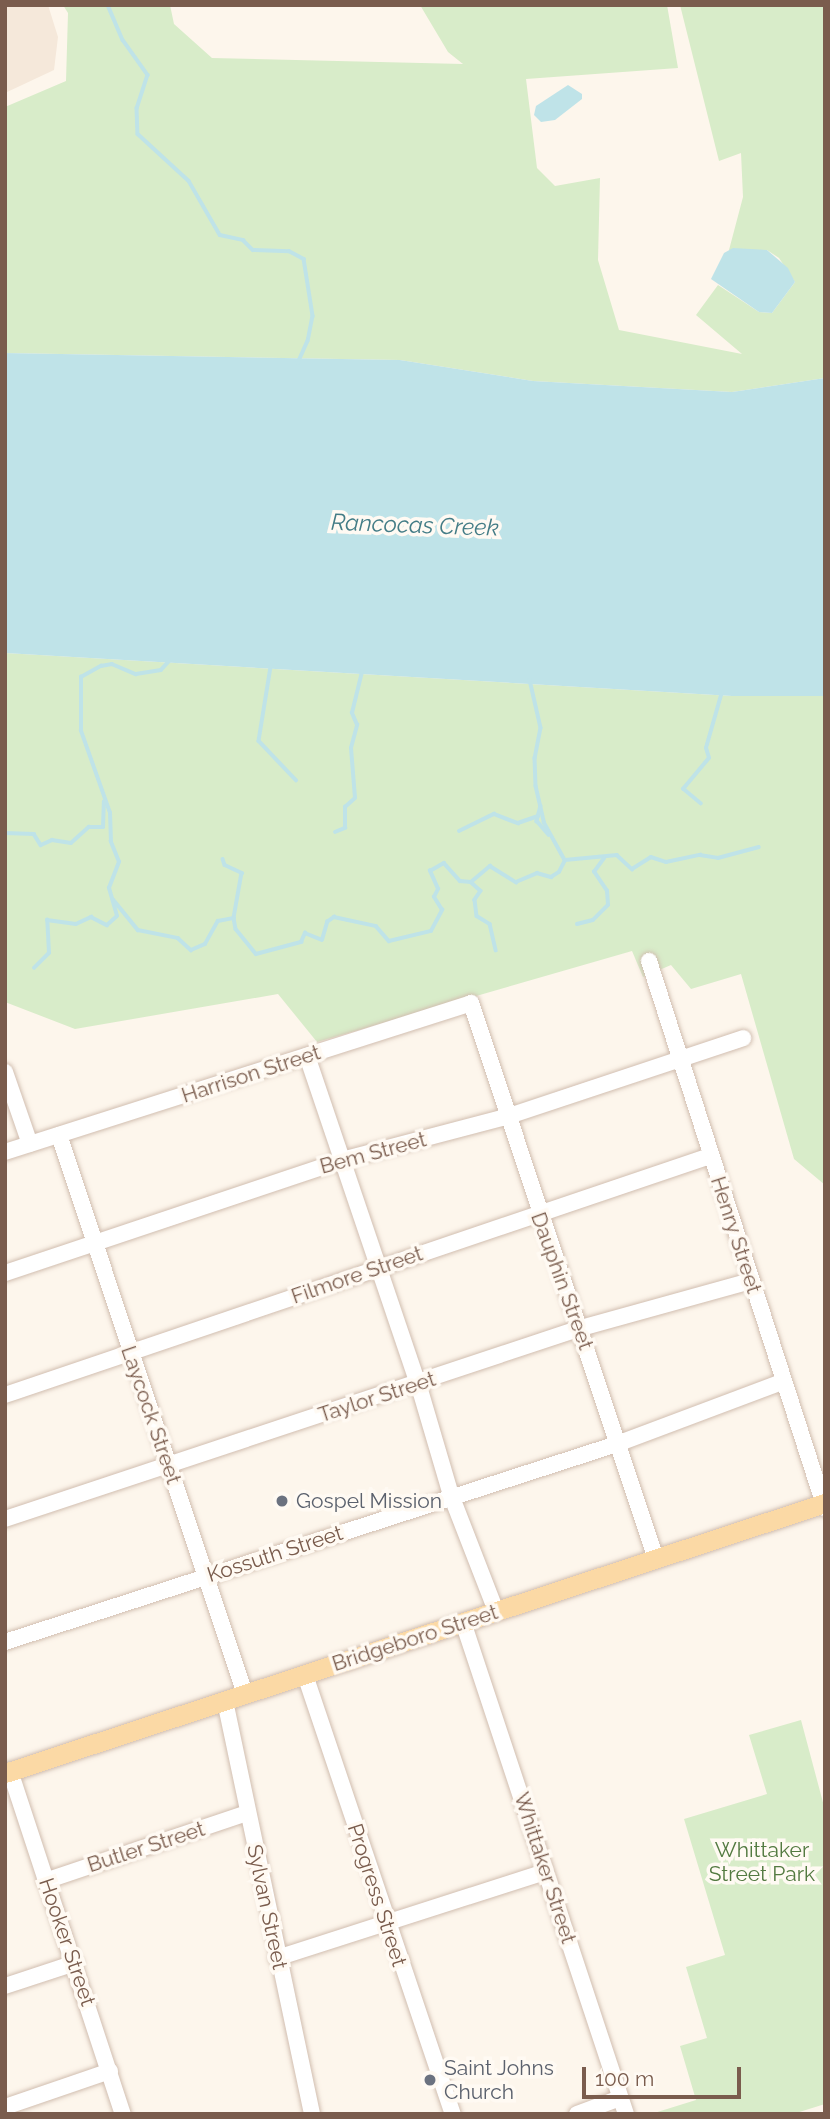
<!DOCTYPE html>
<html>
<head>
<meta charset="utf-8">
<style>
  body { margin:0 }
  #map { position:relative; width:830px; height:2119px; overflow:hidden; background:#fdf6ec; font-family:Raleway,sans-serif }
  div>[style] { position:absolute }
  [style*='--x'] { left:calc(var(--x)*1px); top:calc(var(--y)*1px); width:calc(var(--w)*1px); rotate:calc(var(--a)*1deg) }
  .residential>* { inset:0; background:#f5e8da }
  .green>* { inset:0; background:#d8ecc9 }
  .water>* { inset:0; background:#bfe3e8 }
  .stream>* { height:3.5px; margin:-1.75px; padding:0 1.75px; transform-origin:1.75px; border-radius:1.75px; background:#bfe3e8 }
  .roads { filter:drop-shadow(0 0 2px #d1beb0) drop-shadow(0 0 2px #d1beb0) }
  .minor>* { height:16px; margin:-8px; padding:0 8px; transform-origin:8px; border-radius:8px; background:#fff }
  .major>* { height:19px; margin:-9.5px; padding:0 9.5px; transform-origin:9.5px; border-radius:9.5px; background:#fbd9a5 }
  .dots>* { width:19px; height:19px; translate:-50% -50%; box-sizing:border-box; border:4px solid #fffaf3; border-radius:50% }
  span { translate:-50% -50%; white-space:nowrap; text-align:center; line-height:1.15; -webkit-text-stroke:7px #fffaf3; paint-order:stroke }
  .street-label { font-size:21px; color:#7a5c4d }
  .worship-label { font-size:21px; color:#5b616d }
  .left { translate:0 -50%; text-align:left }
  .park-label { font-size:21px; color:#537a41 }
  .water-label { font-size:23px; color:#437c86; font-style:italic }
  .frame { position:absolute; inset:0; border:7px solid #7a5c4d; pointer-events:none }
  .scale { position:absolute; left:582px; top:2067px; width:159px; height:32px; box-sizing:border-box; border:4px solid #7a5c4d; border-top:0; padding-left:9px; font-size:21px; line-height:24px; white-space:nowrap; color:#7a5c4d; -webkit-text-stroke:5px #fffaf3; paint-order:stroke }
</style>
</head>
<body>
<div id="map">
  <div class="residential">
    <i style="clip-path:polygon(5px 5px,48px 5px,58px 37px,54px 70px,5px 93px)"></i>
  </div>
  <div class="green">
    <i style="clip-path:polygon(63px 5px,170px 5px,174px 24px,212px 58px,463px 64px,448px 52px,420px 5px,667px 5px,678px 68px,526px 79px,537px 168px,555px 186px,600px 178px,598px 260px,619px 330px,742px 354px,696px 315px,718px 285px,759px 312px,772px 313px,795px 282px,779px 258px,767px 250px,729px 250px,743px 197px,741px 153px,719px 161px,680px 5px,825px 5px,825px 378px,732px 392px,533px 381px,400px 360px,5px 353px,5px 107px,66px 81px,68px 13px)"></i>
    <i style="clip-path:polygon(5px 653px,732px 696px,825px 696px,825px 1185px,794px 1159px,741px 974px,691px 989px,671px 965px,643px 977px,632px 951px,317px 1042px,278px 994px,75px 1029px,5px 1002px)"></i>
    <i style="clip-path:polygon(801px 1720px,825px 1810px,825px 2104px,793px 2114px,651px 2114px,696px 2100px,680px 2046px,707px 2038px,686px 1967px,725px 1955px,684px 1819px,767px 1794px,749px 1735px)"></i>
  </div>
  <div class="water">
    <i style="clip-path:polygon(568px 85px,582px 94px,582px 99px,555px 120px,541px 122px,534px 115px,536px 106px)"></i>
    <i style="clip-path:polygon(733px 248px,767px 250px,788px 268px,795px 282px,772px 313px,759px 312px,711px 279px,724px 253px)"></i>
    <i style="clip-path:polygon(5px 353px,400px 360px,533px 381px,732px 392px,825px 378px,825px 696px,732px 696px,5px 653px)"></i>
  </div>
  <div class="stream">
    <i style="--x:108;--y:5;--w:38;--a:67"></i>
    <i style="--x:123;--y:40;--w:43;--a:54.5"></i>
    <i style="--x:148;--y:75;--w:35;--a:108"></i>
    <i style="--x:137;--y:108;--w:26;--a:88"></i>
    <i style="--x:138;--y:134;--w:69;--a:42.7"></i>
    <i style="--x:189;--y:181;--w:62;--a:60.1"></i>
    <i style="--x:220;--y:235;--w:24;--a:12"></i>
    <i style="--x:243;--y:240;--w:14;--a:45"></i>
    <i style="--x:253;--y:250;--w:36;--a:2"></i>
    <i style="--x:289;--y:251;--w:17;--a:28"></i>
    <i style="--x:304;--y:259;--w:58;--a:81"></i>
    <i style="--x:313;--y:316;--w:25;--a:101"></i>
    <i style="--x:308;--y:341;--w:24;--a:114"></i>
    <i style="--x:271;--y:667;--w:75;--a:99.2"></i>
    <i style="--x:259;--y:741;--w:54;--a:46.5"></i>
    <i style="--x:530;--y:680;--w:49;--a:77.1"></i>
    <i style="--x:541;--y:728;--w:31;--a:101"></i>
    <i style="--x:535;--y:758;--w:28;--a:88"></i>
    <i style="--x:536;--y:786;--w:37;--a:77"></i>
    <i style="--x:544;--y:822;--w:43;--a:61.1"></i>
    <i style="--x:701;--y:804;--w:23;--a:-140"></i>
    <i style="--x:683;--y:789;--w:40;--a:-50"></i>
    <i style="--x:709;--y:758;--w:10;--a:-107"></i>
    <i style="--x:706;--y:748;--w:58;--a:-74.1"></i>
    <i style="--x:541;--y:806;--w:16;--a:105"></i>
    <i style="--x:537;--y:821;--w:18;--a:49"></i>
    <i style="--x:459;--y:831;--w:39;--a:-26"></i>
    <i style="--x:494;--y:814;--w:26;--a:21"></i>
    <i style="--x:518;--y:823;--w:21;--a:-19"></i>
    <i style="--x:335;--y:832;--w:11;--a:-22"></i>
    <i style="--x:345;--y:828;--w:21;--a:-90"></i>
    <i style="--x:345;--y:807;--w:13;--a:-42"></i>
    <i style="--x:355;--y:798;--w:50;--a:-94.6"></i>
    <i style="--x:351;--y:748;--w:24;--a:-75"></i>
    <i style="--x:357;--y:725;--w:13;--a:-113"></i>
    <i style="--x:352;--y:713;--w:42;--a:-76.3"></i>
    <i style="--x:5;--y:833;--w:29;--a:2"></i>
    <i style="--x:34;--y:834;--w:13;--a:58"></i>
    <i style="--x:41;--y:845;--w:12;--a:-24"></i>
    <i style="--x:52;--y:840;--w:19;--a:9"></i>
    <i style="--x:71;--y:843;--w:24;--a:-42"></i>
    <i style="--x:89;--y:827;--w:14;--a:0"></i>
    <i style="--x:103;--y:827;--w:25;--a:-88"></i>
    <i style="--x:223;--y:859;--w:6;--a:72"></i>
    <i style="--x:225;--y:865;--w:19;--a:25"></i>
    <i style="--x:242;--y:873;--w:46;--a:100.1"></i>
    <i style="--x:234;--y:918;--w:11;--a:80"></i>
    <i style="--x:236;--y:929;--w:32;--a:51"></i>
    <i style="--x:256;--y:954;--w:47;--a:-14.9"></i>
    <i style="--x:301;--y:942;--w:10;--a:-66"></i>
    <i style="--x:305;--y:933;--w:18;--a:22"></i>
    <i style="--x:322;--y:940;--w:19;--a:-74"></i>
    <i style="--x:327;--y:922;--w:9;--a:-36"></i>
    <i style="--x:334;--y:917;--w:43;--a:12.1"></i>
    <i style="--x:376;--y:926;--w:20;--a:49"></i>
    <i style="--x:389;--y:941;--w:43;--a:-13.4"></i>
    <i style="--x:431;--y:931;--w:24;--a:-62"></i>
    <i style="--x:442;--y:910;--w:15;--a:-122"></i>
    <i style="--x:434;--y:897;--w:9;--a:-63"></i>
    <i style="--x:438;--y:889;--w:20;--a:-114"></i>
    <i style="--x:430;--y:871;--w:16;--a:-30"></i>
    <i style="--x:444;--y:863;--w:24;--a:48"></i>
    <i style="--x:460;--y:881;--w:11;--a:5"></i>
    <i style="--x:471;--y:882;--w:13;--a:42"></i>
    <i style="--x:481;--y:891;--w:11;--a:124"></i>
    <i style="--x:475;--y:900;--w:16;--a:83"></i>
    <i style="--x:477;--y:916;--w:15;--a:32"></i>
    <i style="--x:490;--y:924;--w:27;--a:77"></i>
    <i style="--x:565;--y:860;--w:52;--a:-5.5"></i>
    <i style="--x:617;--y:855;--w:21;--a:43"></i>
    <i style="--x:632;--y:869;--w:22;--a:-32"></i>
    <i style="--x:651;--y:857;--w:16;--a:18"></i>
    <i style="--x:666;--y:862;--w:35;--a:-12"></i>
    <i style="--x:700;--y:855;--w:18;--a:9"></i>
    <i style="--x:718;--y:858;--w:42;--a:-15"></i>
    <i style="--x:471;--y:882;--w:25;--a:-40"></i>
    <i style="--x:490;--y:866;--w:31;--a:32"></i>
    <i style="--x:516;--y:882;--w:23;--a:-23"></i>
    <i style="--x:537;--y:873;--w:15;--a:16"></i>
    <i style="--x:551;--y:877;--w:9;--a:-32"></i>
    <i style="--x:559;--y:872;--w:13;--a:-63"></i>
    <i style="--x:113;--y:899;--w:40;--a:51"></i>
    <i style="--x:138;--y:930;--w:41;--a:11.3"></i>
    <i style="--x:178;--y:938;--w:18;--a:43"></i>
    <i style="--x:191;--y:950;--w:15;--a:-23"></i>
    <i style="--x:205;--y:944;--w:26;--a:-61"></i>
    <i style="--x:218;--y:921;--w:16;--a:-11"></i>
    <i style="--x:577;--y:924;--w:16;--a:-14"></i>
    <i style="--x:593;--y:920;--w:21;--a:-45"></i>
    <i style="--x:608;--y:905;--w:14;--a:-94"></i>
    <i style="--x:607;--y:891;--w:23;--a:-124"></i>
    <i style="--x:594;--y:872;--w:17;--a:-54"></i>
    <i style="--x:34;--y:968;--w:21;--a:-45"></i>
    <i style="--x:49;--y:953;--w:33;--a:-93"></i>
    <i style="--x:47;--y:920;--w:29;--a:8"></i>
    <i style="--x:76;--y:924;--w:17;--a:-25"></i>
    <i style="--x:91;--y:917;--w:18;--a:27"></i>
    <i style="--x:107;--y:925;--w:13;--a:-42"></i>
    <i style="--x:117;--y:916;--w:29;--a:-106"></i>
    <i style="--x:109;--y:888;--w:28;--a:-69"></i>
    <i style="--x:119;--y:862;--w:22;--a:-112"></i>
    <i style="--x:111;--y:842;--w:29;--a:-92"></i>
    <i style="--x:110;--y:813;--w:87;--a:-109.5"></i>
    <i style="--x:81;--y:731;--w:54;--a:-90"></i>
    <i style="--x:81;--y:677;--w:23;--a:-29"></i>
    <i style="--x:101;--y:666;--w:11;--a:-10"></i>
    <i style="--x:112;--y:664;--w:26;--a:23"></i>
    <i style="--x:136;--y:674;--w:25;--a:-9"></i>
    <i style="--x:161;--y:670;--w:12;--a:-48"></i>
  </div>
  <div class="roads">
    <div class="minor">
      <i style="--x:649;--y:961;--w:575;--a:72.16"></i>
      <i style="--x:307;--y:1056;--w:345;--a:71.3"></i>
      <i style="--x:418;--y:1383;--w:117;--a:73.6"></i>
      <i style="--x:451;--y:1495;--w:124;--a:68.8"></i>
      <i style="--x:5;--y:1072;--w:76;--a:70.9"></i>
      <i style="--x:59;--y:1135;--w:589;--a:71.6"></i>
      <i style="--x:5;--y:1152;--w:489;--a:-17.7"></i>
      <i style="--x:471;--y:1003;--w:586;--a:71.6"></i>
      <i style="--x:5;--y:1273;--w:355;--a:-18.5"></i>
      <i style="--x:342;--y:1160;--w:170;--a:-14.7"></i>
      <i style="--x:506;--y:1117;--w:250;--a:-18.4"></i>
      <i style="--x:5;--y:1395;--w:744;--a:-18.73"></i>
      <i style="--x:5;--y:1519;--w:607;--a:-18.35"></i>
      <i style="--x:581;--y:1328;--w:176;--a:-15.5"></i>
      <i style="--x:463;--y:1622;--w:518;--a:71.67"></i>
      <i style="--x:5;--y:1642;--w:643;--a:-17.93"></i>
      <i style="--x:617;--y:1444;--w:176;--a:-20.6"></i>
      <i style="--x:305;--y:1675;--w:463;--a:71.4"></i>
      <i style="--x:225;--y:1701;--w:422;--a:78.1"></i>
      <i style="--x:10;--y:1771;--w:361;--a:71.8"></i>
      <i style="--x:45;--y:1881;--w:213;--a:-18.6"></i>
      <i style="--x:277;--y:1958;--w:281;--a:-17.8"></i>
      <i style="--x:5;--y:1986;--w:74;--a:-18.2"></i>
      <i style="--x:5;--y:2107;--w:111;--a:-18.9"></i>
      <i style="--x:577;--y:2114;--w:46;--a:-20.4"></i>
    </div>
    <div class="major">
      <i style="--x:5;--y:1773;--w:863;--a:-18.23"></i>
    </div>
  </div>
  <div class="dots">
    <i style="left:282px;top:1501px;background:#6b7280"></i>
    <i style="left:430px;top:2080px;background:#6b7280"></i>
  </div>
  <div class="street-label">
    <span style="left:251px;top:1074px;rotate:-18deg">Harrison Street</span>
    <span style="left:373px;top:1153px;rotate:-15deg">Bem Street</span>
    <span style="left:736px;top:1235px;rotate:72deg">Henry Street</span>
    <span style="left:357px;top:1275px;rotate:-19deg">Filmore Street</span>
    <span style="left:562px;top:1281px;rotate:70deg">Dauphin Street</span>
    <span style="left:377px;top:1397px;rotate:-18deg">Taylor Street</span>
    <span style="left:151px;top:1415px;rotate:71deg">Laycock Street</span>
    <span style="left:275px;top:1554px;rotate:-18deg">Kossuth Street</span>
    <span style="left:415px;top:1638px;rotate:-18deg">Bridgeboro Street</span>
    <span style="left:146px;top:1847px;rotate:-18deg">Butler Street</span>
    <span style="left:545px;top:1868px;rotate:72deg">Whittaker Street</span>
    <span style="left:377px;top:1895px;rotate:72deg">Progress Street</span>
    <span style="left:267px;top:1907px;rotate:78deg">Sylvan Street</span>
    <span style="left:67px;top:1942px;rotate:71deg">Hooker Street</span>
  </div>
  <div class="worship-label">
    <span class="left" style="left:296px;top:1501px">Gospel Mission</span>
    <span class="left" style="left:444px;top:2080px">Saint Johns<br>Church</span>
  </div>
  <div class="park-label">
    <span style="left:762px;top:1862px">Whittaker<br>Street Park</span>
  </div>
  <div class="water-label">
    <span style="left:415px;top:525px;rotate:2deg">Rancocas Creek</span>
  </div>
  <div class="frame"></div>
  <div class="scale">100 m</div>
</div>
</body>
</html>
